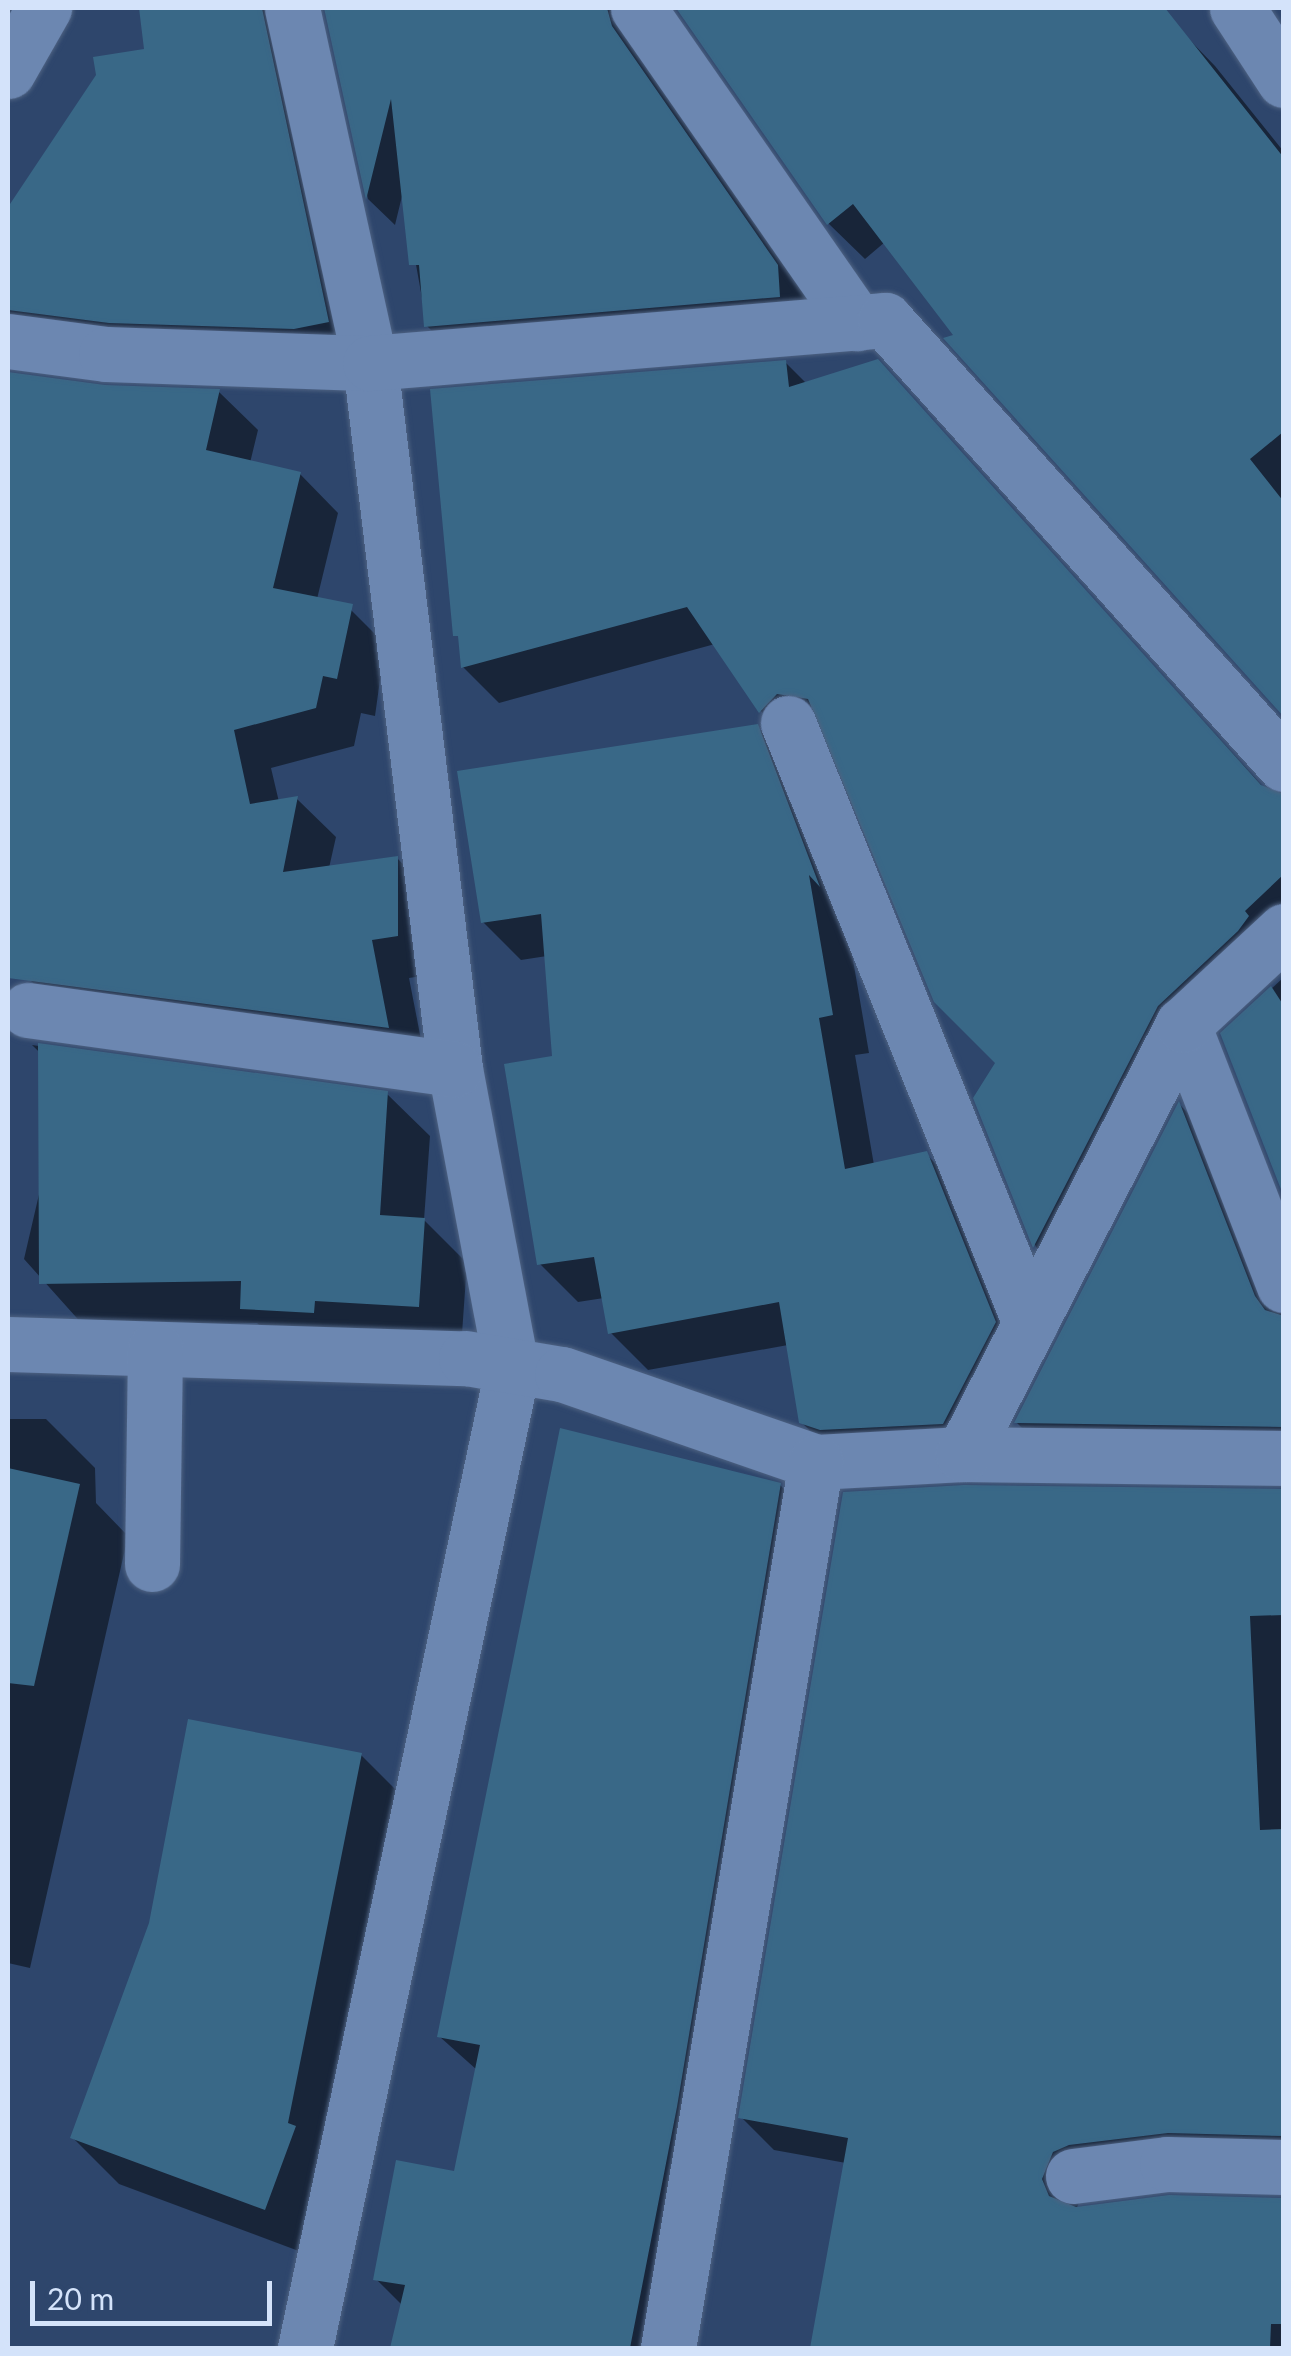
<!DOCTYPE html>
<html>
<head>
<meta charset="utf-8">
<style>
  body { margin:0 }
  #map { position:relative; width:1291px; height:2356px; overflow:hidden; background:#2e466c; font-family:Lato,sans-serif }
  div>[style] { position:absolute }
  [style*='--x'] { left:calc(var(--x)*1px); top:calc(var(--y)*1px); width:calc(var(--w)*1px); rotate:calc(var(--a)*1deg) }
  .shadow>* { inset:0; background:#0007 }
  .building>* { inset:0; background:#396887 }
  .roads { filter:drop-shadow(0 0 2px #4e6282) drop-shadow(0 0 2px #4e6282) }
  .minor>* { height:55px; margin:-27.5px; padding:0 27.5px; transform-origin:27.5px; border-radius:27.5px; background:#6c87b1 }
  span { translate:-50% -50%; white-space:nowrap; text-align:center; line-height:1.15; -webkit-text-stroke:9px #2e466c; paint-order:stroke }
  .frame { position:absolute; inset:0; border:10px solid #d4e3fa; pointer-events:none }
  .scale { position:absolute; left:30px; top:2281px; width:242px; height:45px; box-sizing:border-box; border:5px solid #d4e3fa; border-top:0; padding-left:12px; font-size:30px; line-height:35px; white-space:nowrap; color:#d4e3fa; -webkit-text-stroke:8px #2e466c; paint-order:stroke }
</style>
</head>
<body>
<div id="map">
  <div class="shadow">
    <i style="clip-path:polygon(141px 8px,293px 8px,361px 356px,8px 333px,8px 217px,98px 76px,147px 52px)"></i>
    <i style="clip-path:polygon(326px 8px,613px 8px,806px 295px,807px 325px,455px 354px,427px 326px,403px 192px,395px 225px,368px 199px)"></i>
    <i style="clip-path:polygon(679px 8px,1140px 8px,1167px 40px,1180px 30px,1215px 66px,1284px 152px,1284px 713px,957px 336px,885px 242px,865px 259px,829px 224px)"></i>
    <i style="clip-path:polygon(785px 362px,807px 384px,877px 362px,1265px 789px,1284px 795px,1284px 957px,1193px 1042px,1070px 1281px,1036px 1247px,976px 1099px,998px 1063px,826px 727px,811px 729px,796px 747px,761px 711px,715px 644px,499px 703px,463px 667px,433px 392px)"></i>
    <i style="clip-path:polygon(8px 375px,105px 388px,219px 392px,258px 430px,250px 463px,300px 474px,338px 513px,317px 599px,346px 605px,385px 644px,375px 716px,361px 713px,354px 746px,271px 768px,279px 802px,297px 799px,336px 837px,329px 868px,397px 858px,435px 897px,435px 974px,409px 978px,426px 1065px,68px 1017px,29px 979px,44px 861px,8px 847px)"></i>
    <i style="clip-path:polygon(757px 727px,795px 765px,844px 907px,869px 1053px,855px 1055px,874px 1165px,926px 1154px,964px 1192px,1032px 1361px,981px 1461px,840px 1460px,801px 1422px,788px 1345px,648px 1370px,611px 1333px,604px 1298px,578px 1302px,540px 1264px,555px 1058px,547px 956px,521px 960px,483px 922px)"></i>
    <i style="clip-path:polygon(1284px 977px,1284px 1190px,1223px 1034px)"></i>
    <i style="clip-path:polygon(32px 1045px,387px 1094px,430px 1136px,424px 1220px,467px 1263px,461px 1348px,285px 1350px,257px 1323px,84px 1326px,24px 1259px,66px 1078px)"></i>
    <i style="clip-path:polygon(1180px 1105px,1212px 1137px,1284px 1317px,1284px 1459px,1050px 1456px,1017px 1423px)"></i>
    <i style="clip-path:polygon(8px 1419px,46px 1419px,95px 1468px,96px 1503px,128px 1536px,30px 1968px,8px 1963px)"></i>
    <i style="clip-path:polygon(780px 1485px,813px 1518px,668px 2348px,392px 2348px,402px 2305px,376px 2279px,456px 2174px,477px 2070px,440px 2037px)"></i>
    <i style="clip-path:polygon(1284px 1492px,1284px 2167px,1086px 2185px,1076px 2210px,1284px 2201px,1284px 2348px,813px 2348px,846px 2163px,774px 2150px,741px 2117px)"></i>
    <i style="clip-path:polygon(361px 1755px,408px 1802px,312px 2256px,119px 2184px,73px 2138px)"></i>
  </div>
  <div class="building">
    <i style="clip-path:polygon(139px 8px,262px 8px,329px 322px,294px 329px,109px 323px,8px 310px,8px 207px,96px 75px,93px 57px,144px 49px)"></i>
    <i style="clip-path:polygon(324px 8px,607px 8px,612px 26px,778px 265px,780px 297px,424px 327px,419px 265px,409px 265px,391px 99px,366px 200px)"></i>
    <i style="clip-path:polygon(676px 8px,1165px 8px,1284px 158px,1283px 432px,1250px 459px,1284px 502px,1284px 717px,943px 338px,953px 335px,853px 204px,827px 225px)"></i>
    <i style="clip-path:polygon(878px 359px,1261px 785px,1284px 794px,1284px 874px,1245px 911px,1249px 916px,1238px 931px,1158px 1006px,1033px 1248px,973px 1098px,995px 1063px,934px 1002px,808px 699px,777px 694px,759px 713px,687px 607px,461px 668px,458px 636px,453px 636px,430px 389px,786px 360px,789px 387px)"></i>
    <i style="clip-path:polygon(8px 372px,105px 385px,220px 389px,206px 450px,301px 472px,273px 588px,353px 604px,337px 679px,323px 676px,316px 708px,234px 730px,250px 804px,298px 796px,283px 872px,398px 856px,398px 936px,372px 940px,389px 1028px,8px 978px)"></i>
    <i style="clip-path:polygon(758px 724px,820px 887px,809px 875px,833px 1015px,819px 1018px,845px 1169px,927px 1151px,996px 1322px,943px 1424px,820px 1430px,799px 1423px,779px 1302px,608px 1334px,594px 1257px,537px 1265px,504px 1064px,552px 1056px,541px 914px,481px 923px,457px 771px)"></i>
    <i style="clip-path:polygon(1271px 986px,1284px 1006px,1284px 1197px,1220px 1033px)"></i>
    <i style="clip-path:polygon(38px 1043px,388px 1091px,380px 1215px,425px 1218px,419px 1307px,315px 1301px,314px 1313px,240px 1309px,241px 1281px,39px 1284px)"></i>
    <i style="clip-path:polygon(1179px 1101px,1255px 1296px,1265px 1310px,1284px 1316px,1284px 1427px,1014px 1423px)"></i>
    <i style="clip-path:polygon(560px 1428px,781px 1483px,677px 2107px,630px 2348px,390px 2348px,405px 2285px,373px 2280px,396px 2160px,454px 2171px,480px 2045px,437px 2037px)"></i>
    <i style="clip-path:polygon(8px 1468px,80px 1484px,34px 1686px,8px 1683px)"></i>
    <i style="clip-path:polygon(964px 1485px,1284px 1489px,1284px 1615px,1250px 1616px,1260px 1830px,1284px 1829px,1284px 2136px,1168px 2133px,1069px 2145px,1053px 2152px,1042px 2179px,1049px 2196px,1076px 2207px,1169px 2195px,1284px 2198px,1284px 2324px,1271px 2324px,1270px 2348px,810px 2348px,848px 2138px,738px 2118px,843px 1492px)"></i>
    <i style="clip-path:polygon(188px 1719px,362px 1753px,288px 2123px,296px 2126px,265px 2210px,70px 2138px,149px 1923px)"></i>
  </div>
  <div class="roads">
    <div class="minor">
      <i style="--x:292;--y:8;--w:363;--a:77.6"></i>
      <i style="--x:370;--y:363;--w:711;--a:83.13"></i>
      <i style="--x:455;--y:1069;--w:306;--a:79.3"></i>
      <i style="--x:512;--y:1370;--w:1000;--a:101.95"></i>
      <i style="--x:638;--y:8;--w:384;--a:55.2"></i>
      <i style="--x:1237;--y:8;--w:86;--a:56.9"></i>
      <i style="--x:8;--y:71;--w:73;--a:-60.3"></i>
      <i style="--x:8;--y:341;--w:99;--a:7.6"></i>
      <i style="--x:106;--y:354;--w:264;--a:2"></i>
      <i style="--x:370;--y:363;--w:517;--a:-4.77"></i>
      <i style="--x:885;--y:320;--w:597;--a:48.06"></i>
      <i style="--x:788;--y:723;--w:647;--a:68.03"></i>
      <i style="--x:28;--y:1010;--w:431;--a:7.9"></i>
      <i style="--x:1183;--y:1025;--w:279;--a:68.8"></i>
      <i style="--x:8;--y:1344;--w:458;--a:1.8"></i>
      <i style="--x:466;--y:1358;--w:97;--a:9.5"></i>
      <i style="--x:562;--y:1374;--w:269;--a:19.1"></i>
      <i style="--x:816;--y:1462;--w:147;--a:-3.1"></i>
      <i style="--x:963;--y:1454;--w:321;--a:0.7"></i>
      <i style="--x:963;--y:1454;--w:482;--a:-62.9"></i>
      <i style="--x:1183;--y:1025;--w:138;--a:-42.9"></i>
      <i style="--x:152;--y:1564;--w:215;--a:-89.2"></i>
      <i style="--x:1073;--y:2176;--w:95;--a:-7.3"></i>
      <i style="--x:1167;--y:2164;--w:117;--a:1.5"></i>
      <i style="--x:668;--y:2348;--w:898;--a:-80.52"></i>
    </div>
  </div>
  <div class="frame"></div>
  <div class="scale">20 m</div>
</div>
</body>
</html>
